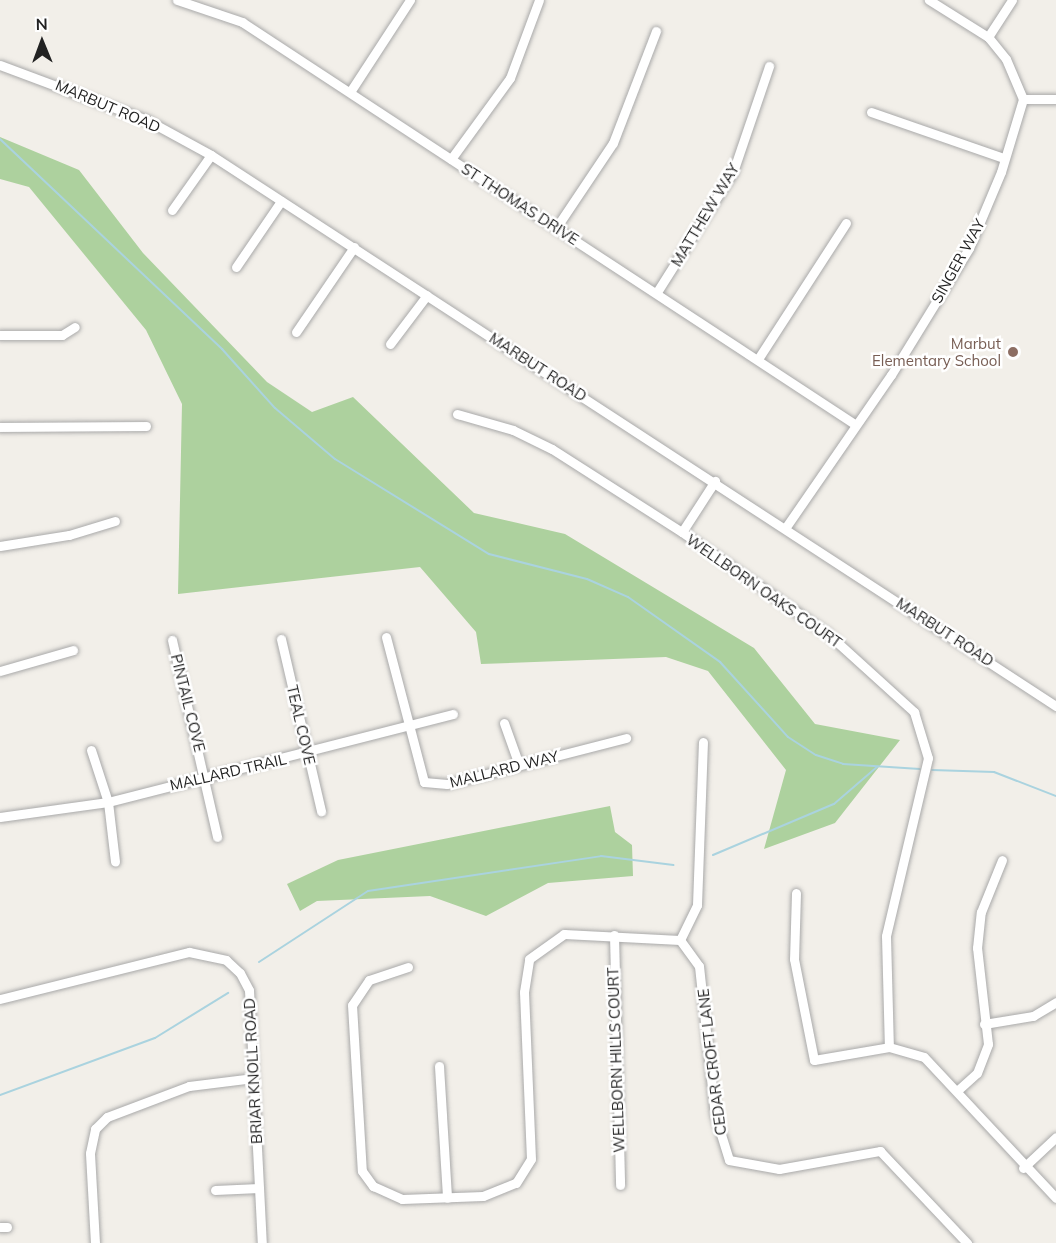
<!DOCTYPE html>
<html>
<head>
<meta charset="utf-8">
<style>
  body { margin:0 }
  #map { position:relative; width:1056px; height:1243px; overflow:hidden; background:#f2efe9; font-family:Mulish,sans-serif }
  div>[style] { position:absolute }
  [style*='--x'] { left:calc(var(--x)*1px); top:calc(var(--y)*1px); width:calc(var(--w)*1px); rotate:calc(var(--a)*1deg) }
  .forest>* { inset:0; background:#add19e }
  .stream>* { height:2px; margin:-1px; padding:0 1px; transform-origin:1px; border-radius:1px; background:#aad3df }
  .roads { filter:drop-shadow(0 0 2px #a9a9a9) drop-shadow(0 0 2px #a9a9a9) }
  .minor>* { height:9px; margin:-4.5px; padding:0 4.5px; transform-origin:4.5px; border-radius:4.5px; background:#fff }
  .dots>* { width:16px; height:16px; translate:-50% -50%; box-sizing:border-box; border:3px solid #fff; border-radius:50% }
  span { translate:-50% -50%; white-space:nowrap; text-align:center; line-height:1.15; -webkit-text-stroke:5px #fff; paint-order:stroke }
  .street-label { font-size:15px; color:#222 }
  .education-label { font-size:15px; color:#785e54 }
  .right { translate:-100% -50%; text-align:right }
  .north { position:absolute; left:12px; top:12px; width:60px; height:60px; -webkit-text-stroke:4px #fff; paint-order:stroke; rotate:359deg; font-size:16px; font-weight:700; line-height:24px; text-align:center; color:#222 }
  .north::after { content:''; display:block; margin:auto; width:21px; height:27px; background:#222; clip-path:polygon(50% 0,100% 100%,50% 72%,0 100%) }
</style>
</head>
<body>
<div id="map">
  <div class="forest">
    <i style="clip-path:polygon(0 137px,79px 170px,143px 253px,267px 382px,312px 412px,353px 397px,474px 513px,565px 534px,754px 648px,815px 724px,900px 740px,835px 823px,764px 849px,786px 770px,708px 671px,666px 657px,481px 664px,476px 632px,420px 567px,178px 594px,182px 404px,146px 330px,29px 187px,0 179px)"></i>
    <i style="clip-path:polygon(610px 806px,615px 832px,632px 845px,633px 876px,548px 883px,486px 916px,430px 896px,317px 901px,300px 911px,287px 884px,338px 860px)"></i>
  </div>
  <div class="stream">
    <i style="--x:0;--y:139;--w:306;--a:43.4"></i>
    <i style="--x:222;--y:349;--w:79;--a:48.1"></i>
    <i style="--x:275;--y:408;--w:79;--a:40.4"></i>
    <i style="--x:335;--y:459;--w:181;--a:31.7"></i>
    <i style="--x:489;--y:554;--w:101;--a:14.3"></i>
    <i style="--x:587;--y:579;--w:45;--a:23.7"></i>
    <i style="--x:628;--y:597;--w:113;--a:35.2"></i>
    <i style="--x:720;--y:662;--w:101;--a:47.8"></i>
    <i style="--x:788;--y:737;--w:33;--a:33"></i>
    <i style="--x:816;--y:755;--w:28;--a:18"></i>
    <i style="--x:843;--y:764;--w:77;--a:3.7"></i>
    <i style="--x:932;--y:770;--w:62;--a:1.8"></i>
    <i style="--x:994;--y:772;--w:66;--a:21.2"></i>
    <i style="--x:713;--y:855;--w:131;--a:-22.9"></i>
    <i style="--x:834;--y:804;--w:57;--a:-40.7"></i>
    <i style="--x:259;--y:962;--w:130;--a:-33.1"></i>
    <i style="--x:368;--y:891;--w:236;--a:-8.5"></i>
    <i style="--x:601;--y:856;--w:73;--a:7.1"></i>
    <i style="--x:0;--y:1095;--w:165;--a:-20.2"></i>
    <i style="--x:155;--y:1038;--w:86;--a:-31.7"></i>
  </div>
  <div class="roads">
    <div class="minor">
      <i style="--x:177;--y:0;--w:69;--a:18.7"></i>
      <i style="--x:242;--y:22;--w:734;--a:33.28"></i>
      <i style="--x:988;--y:37;--w:44;--a:-57"></i>
      <i style="--x:0;--y:65;--w:157;--a:20.5"></i>
      <i style="--x:147;--y:120;--w:73;--a:28.7"></i>
      <i style="--x:211;--y:155;--w:1009;--a:33.11"></i>
      <i style="--x:350;--y:92;--w:110;--a:-56.9"></i>
      <i style="--x:1023;--y:99;--w:33;--a:0"></i>
      <i style="--x:871;--y:112;--w:141;--a:19.1"></i>
      <i style="--x:451;--y:159;--w:100;--a:-53.9"></i>
      <i style="--x:510;--y:78;--w:83;--a:-69.6"></i>
      <i style="--x:172;--y:210;--w:67;--a:-54.7"></i>
      <i style="--x:556;--y:228;--w:102;--a:-56.2"></i>
      <i style="--x:613;--y:143;--w:120;--a:-69"></i>
      <i style="--x:236;--y:267;--w:80;--a:-55.7"></i>
      <i style="--x:657;--y:292;--w:142;--a:-57.7"></i>
      <i style="--x:733;--y:172;--w:112;--a:-71.2"></i>
      <i style="--x:296;--y:332;--w:103;--a:-55.7"></i>
      <i style="--x:0;--y:335;--w:62;--a:0"></i>
      <i style="--x:62;--y:335;--w:15;--a:-32"></i>
      <i style="--x:390;--y:344;--w:61;--a:-52.9"></i>
      <i style="--x:758;--y:359;--w:162;--a:-57.1"></i>
      <i style="--x:457;--y:414;--w:58;--a:15.9"></i>
      <i style="--x:513;--y:430;--w:43;--a:26"></i>
      <i style="--x:552;--y:449;--w:154;--a:32.6"></i>
      <i style="--x:682;--y:532;--w:177;--a:34.9"></i>
      <i style="--x:827;--y:633;--w:118;--a:42.2"></i>
      <i style="--x:914;--y:712;--w:48;--a:73.1"></i>
      <i style="--x:928;--y:758;--w:183;--a:103.3"></i>
      <i style="--x:886;--y:936;--w:111;--a:88.5"></i>
      <i style="--x:0;--y:427;--w:146;--a:-0.4"></i>
      <i style="--x:786;--y:527;--w:185;--a:-55.4"></i>
      <i style="--x:891;--y:375;--w:149;--a:-58.4"></i>
      <i style="--x:969;--y:248;--w:82;--a:-67.2"></i>
      <i style="--x:1001;--y:172;--w:76;--a:-73.2"></i>
      <i style="--x:1023;--y:99;--w:43;--a:-113"></i>
      <i style="--x:1006;--y:59;--w:28;--a:-129"></i>
      <i style="--x:988;--y:37;--w:70;--a:-147.9"></i>
      <i style="--x:682;--y:532;--w:61;--a:-57.1"></i>
      <i style="--x:0;--y:546;--w:70;--a:-9.1"></i>
      <i style="--x:69;--y:535;--w:48;--a:-16.9"></i>
      <i style="--x:386;--y:637;--w:150;--a:75.3"></i>
      <i style="--x:424;--y:782;--w:23;--a:5"></i>
      <i style="--x:447;--y:784;--w:185;--a:-14.4"></i>
      <i style="--x:281;--y:639;--w:177;--a:76.9"></i>
      <i style="--x:172;--y:640;--w:202;--a:77.1"></i>
      <i style="--x:0;--y:671;--w:76;--a:-16"></i>
      <i style="--x:504;--y:723;--w:45;--a:70.3"></i>
      <i style="--x:91;--y:750;--w:55;--a:71.9"></i>
      <i style="--x:108;--y:802;--w:60;--a:83.3"></i>
      <i style="--x:0;--y:817;--w:109;--a:-7.9"></i>
      <i style="--x:108;--y:802;--w:356;--a:-14.3"></i>
      <i style="--x:796;--y:893;--w:66;--a:91.7"></i>
      <i style="--x:794;--y:959;--w:103;--a:78.8"></i>
      <i style="--x:814;--y:1060;--w:76;--a:-9.8"></i>
      <i style="--x:889;--y:1047;--w:36;--a:16"></i>
      <i style="--x:924;--y:1057;--w:193;--a:46.9"></i>
      <i style="--x:614;--y:935;--w:250;--a:88.6"></i>
      <i style="--x:680;--y:940;--w:32;--a:54"></i>
      <i style="--x:699;--y:966;--w:150;--a:83.9"></i>
      <i style="--x:715;--y:1115;--w:47;--a:72.7"></i>
      <i style="--x:729;--y:1160;--w:51;--a:10.2"></i>
      <i style="--x:779;--y:1169;--w:103;--a:-10.1"></i>
      <i style="--x:880;--y:1151;--w:127;--a:46.6"></i>
      <i style="--x:680;--y:940;--w:39;--a:-64"></i>
      <i style="--x:697;--y:905;--w:163;--a:-87.9"></i>
      <i style="--x:408;--y:967;--w:41;--a:161.6"></i>
      <i style="--x:369;--y:980;--w:30;--a:124"></i>
      <i style="--x:352;--y:1005;--w:166;--a:86.6"></i>
      <i style="--x:362;--y:1171;--w:19;--a:54"></i>
      <i style="--x:373;--y:1186;--w:32;--a:24"></i>
      <i style="--x:402;--y:1199;--w:81;--a:-2.1"></i>
      <i style="--x:483;--y:1196;--w:35;--a:-22"></i>
      <i style="--x:516;--y:1183;--w:28;--a:-58"></i>
      <i style="--x:531;--y:1159;--w:167;--a:-92.4"></i>
      <i style="--x:524;--y:992;--w:33;--a:-81"></i>
      <i style="--x:529;--y:959;--w:43;--a:-35.5"></i>
      <i style="--x:564;--y:934;--w:116;--a:3"></i>
      <i style="--x:0;--y:999;--w:195;--a:-14"></i>
      <i style="--x:189;--y:952;--w:38;--a:12"></i>
      <i style="--x:226;--y:960;--w:19;--a:43"></i>
      <i style="--x:240;--y:973;--w:19;--a:62"></i>
      <i style="--x:249;--y:990;--w:253;--a:87.1"></i>
      <i style="--x:984;--y:1024;--w:50;--a:-9.3"></i>
      <i style="--x:1033;--y:1016;--w:27;--a:-31"></i>
      <i style="--x:439;--y:1066;--w:132;--a:86.5"></i>
      <i style="--x:958;--y:1090;--w:25;--a:-42"></i>
      <i style="--x:977;--y:1073;--w:31;--a:-69"></i>
      <i style="--x:988;--y:1044;--w:97;--a:-96.5"></i>
      <i style="--x:977;--y:948;--w:36;--a:-84"></i>
      <i style="--x:981;--y:912;--w:56;--a:-68"></i>
      <i style="--x:1023;--y:1168;--w:45;--a:-43.2"></i>
      <i style="--x:215;--y:1190;--w:44;--a:-2.6"></i>
      <i style="--x:0;--y:1227;--w:7;--a:0"></i>
      <i style="--x:95;--y:1243;--w:90;--a:-93.2"></i>
      <i style="--x:90;--y:1153;--w:25;--a:-78"></i>
      <i style="--x:95;--y:1129;--w:17;--a:-45"></i>
      <i style="--x:107;--y:1117;--w:88;--a:-20.7"></i>
      <i style="--x:189;--y:1086;--w:65;--a:-7"></i>
    </div>
  </div>
  <div class="dots">
    <i style="left:1013px;top:352px;background:#8d6e63"></i>
  </div>
  <div class="street-label">
    <span style="left:108px;top:106px;rotate:23deg">MARBUT ROAD</span>
    <span style="left:520px;top:204px;rotate:33deg">ST THOMAS DRIVE</span>
    <span style="left:705px;top:215px;rotate:-59deg">MATTHEW WAY</span>
    <span style="left:958px;top:261px;rotate:-61deg">SINGER WAY</span>
    <span style="left:538px;top:367px;rotate:33deg">MARBUT ROAD</span>
    <span style="left:764px;top:591px;rotate:35deg">WELLBORN OAKS COURT</span>
    <span style="left:945px;top:632px;rotate:33deg">MARBUT ROAD</span>
    <span style="left:188px;top:703px;rotate:76deg">PINTAIL COVE</span>
    <span style="left:301px;top:725px;rotate:77deg">TEAL COVE</span>
    <span style="left:504px;top:769px;rotate:-14deg">MALLARD WAY</span>
    <span style="left:228px;top:772px;rotate:-13deg">MALLARD TRAIL</span>
    <span style="left:616px;top:1060px;rotate:-92deg">WELLBORN HILLS COURT</span>
    <span style="left:712px;top:1062px;rotate:-97deg">CEDAR CROFT LANE</span>
    <span style="left:253px;top:1071px;rotate:-93deg">BRIAR KNOLL ROAD</span>
  </div>
  <div class="education-label">
    <span class="right" style="left:1001px;top:352px">Marbut<br>Elementary School</span>
  </div>
  <div class="north">N</div>
</div>
</body>
</html>
